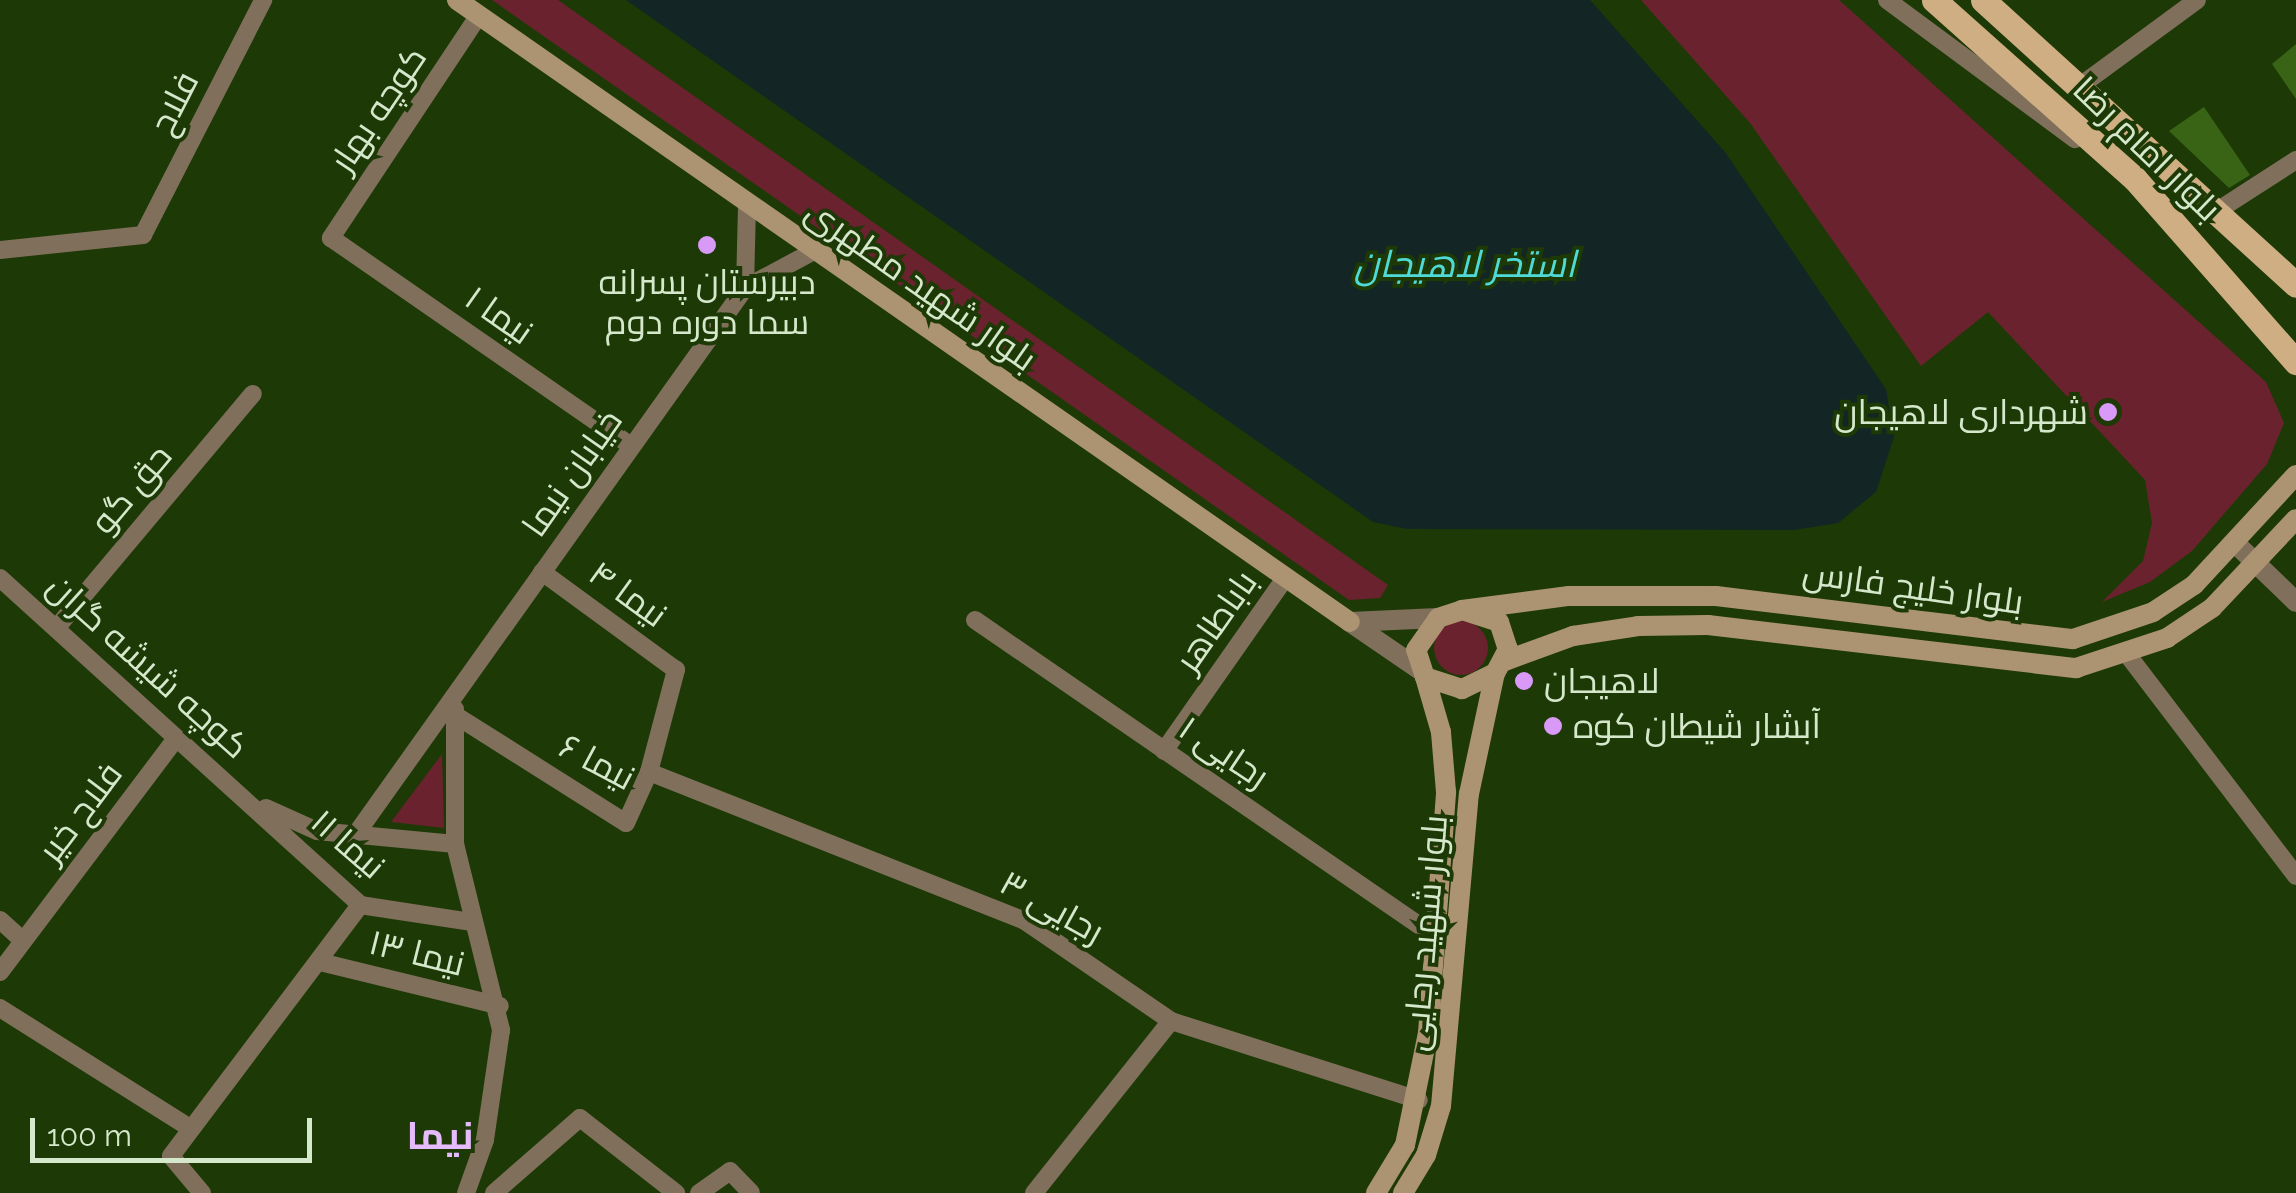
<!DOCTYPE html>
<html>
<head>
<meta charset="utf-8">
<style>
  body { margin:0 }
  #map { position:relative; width:2296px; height:1193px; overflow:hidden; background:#1d3906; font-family:Raleway,Cairo,sans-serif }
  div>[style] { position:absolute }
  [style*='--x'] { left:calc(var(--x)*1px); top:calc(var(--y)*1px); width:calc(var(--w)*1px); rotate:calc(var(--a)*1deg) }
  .green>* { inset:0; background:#6a232e }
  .round { border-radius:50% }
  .water>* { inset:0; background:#132525 }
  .building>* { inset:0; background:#396416 }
  .minor>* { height:18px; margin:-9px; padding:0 9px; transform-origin:9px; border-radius:9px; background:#7f6f5b }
  .tertiary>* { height:20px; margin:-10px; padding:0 10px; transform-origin:10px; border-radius:10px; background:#7f6f5b }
  .secondary>* { height:20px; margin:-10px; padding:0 10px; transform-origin:10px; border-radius:10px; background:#ac9371 }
  .primary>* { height:25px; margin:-12.5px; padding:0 12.5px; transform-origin:12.5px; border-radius:12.5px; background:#ceae82 }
  .dots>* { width:28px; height:28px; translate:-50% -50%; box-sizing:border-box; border:5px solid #1d3906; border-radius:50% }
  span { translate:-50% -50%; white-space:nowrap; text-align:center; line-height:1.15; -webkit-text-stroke:8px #1d3906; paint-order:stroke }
  .street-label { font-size:35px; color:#d6e8cc }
  .poi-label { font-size:35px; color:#d6e8cc }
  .right { translate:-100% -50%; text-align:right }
  .left { translate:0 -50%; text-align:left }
  .water-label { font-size:38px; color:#4fd9d7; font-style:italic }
  .neighbourhood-label { font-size:38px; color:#e6bbfc; font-weight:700 }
  .scale { position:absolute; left:30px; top:1118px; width:282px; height:45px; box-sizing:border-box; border:5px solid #d6e8cc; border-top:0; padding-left:12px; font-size:30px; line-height:35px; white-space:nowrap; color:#d6e8cc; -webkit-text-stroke:8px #1d3906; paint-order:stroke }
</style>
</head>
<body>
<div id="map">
  <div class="green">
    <i style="clip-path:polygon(492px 0,558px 0,1388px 585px,1380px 598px,1349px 600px)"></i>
    <i style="clip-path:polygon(1641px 0,1839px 0,2266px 382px,2284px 423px,2267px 464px,2192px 551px,2150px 582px,2102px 602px,2143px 561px,2152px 523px,2145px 480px,1988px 312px,1921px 366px,1750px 123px)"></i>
    <i class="round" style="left:1434px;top:621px;width:54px;height:54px"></i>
    <i style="clip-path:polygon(442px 754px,444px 828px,391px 822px)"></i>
  </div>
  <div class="water">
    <i style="clip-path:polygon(626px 0,1590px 0,1725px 152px,1886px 389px,1894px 437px,1876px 492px,1838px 523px,1794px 530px,1407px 529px,1373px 522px)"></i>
  </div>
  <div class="building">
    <i style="clip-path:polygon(2296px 44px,2296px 99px,2272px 64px)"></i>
    <i style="clip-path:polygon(2204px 107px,2250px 175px,2229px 188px,2169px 131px)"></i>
  </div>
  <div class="minor">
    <i style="--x:1887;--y:0;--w:234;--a:36.5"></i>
    <i style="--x:479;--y:15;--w:268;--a:123.6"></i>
    <i style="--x:331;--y:238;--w:365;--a:34.7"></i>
    <i style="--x:2080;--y:86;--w:145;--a:-36.3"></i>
    <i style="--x:2217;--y:211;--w:94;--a:-32.8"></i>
    <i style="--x:0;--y:250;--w:144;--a:-6"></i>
    <i style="--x:143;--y:235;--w:264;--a:-62.9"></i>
    <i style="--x:745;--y:288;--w:83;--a:-88.6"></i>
    <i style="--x:0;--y:578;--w:486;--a:42.2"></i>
    <i style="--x:360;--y:905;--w:112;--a:8.7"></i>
    <i style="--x:975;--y:620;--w:559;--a:34.51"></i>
    <i style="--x:58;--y:626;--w:303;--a:-50"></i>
    <i style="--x:2127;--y:654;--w:279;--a:52.7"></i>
    <i style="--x:455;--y:709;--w:135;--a:90"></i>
    <i style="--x:455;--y:844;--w:192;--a:76.1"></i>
    <i style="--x:501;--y:1030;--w:111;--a:98.3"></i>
    <i style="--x:485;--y:1140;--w:56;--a:109.7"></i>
    <i style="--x:455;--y:715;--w:202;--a:32.3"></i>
    <i style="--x:626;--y:823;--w:56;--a:-65.7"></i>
    <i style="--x:649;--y:772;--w:106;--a:-75.2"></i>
    <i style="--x:676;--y:670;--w:166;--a:-143.8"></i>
    <i style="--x:1164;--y:751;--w:213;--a:-55"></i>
    <i style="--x:649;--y:772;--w:404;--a:21.6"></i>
    <i style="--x:1025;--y:921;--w:177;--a:34.4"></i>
    <i style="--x:1171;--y:1021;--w:260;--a:17.7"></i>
    <i style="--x:266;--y:808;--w:56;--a:24.3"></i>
    <i style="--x:317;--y:831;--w:139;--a:5.4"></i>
    <i style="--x:356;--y:834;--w:670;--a:-54.53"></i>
    <i style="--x:745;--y:288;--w:78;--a:-28.2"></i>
    <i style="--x:0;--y:920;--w:31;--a:42"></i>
    <i style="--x:320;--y:962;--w:185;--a:13.7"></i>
    <i style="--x:0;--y:972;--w:291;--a:-53"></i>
    <i style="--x:0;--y:1008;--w:225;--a:32.3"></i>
    <i style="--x:202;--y:1193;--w:48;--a:-130"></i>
    <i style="--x:171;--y:1156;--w:314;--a:-53"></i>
    <i style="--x:494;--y:1193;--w:114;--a:-41.1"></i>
    <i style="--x:580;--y:1118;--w:122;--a:38"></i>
    <i style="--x:699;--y:1193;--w:38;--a:-35"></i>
    <i style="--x:730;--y:1171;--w:30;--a:46"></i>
    <i style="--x:1034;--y:1193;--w:220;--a:-51.5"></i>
  </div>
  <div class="tertiary">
    <i style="--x:2235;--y:543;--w:85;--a:44"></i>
    <i style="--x:1350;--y:622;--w:88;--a:-2.6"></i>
    <i style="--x:1350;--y:622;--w:85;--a:34.4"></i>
  </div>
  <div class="secondary">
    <i style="--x:457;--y:0;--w:1088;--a:34.86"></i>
    <i style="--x:1462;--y:610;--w:108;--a:-7.5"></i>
    <i style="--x:1569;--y:596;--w:147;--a:0"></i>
    <i style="--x:1716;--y:596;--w:360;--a:6.9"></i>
    <i style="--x:2073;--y:639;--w:84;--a:-18.6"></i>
    <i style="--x:2153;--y:612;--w:49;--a:-33.4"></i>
    <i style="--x:2194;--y:585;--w:150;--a:-47.2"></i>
    <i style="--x:1462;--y:610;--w:39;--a:18"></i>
    <i style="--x:1499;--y:622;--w:28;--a:72"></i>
    <i style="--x:1508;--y:649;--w:27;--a:118"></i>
    <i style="--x:1495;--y:673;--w:37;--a:154"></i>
    <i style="--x:1462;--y:689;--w:39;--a:-162"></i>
    <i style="--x:1425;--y:677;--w:28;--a:-108"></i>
    <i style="--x:1416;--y:650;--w:39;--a:-55"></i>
    <i style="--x:1438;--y:618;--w:25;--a:-18"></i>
    <i style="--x:1502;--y:662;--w:76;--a:-20.1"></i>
    <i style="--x:1573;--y:636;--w:66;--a:-8.7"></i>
    <i style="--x:1638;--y:626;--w:70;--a:-0.8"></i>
    <i style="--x:1708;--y:625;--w:371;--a:6.7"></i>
    <i style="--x:2076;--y:668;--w:96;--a:-18.2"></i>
    <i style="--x:2167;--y:638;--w:54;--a:-33.7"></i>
    <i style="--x:2212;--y:608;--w:122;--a:-46.7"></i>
    <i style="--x:1376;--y:1193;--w:56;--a:-58.9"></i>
    <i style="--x:1405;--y:1145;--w:114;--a:-78.4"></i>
    <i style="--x:1428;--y:1033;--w:242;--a:-85.7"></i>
    <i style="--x:1446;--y:792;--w:60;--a:-94.8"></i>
    <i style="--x:1441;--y:732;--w:57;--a:-106.2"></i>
    <i style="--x:1403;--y:1193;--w:44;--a:-58.8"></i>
    <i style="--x:1426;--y:1155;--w:51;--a:-73"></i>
    <i style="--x:1441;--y:1106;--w:313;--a:-84.9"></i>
    <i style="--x:1469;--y:794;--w:124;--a:-77.9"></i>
  </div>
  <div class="primary">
    <i style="--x:1934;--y:0;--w:269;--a:41.7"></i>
    <i style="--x:2135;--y:179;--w:244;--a:48.7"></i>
    <i style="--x:1983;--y:0;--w:423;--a:42.3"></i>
  </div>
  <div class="dots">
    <i style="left:707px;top:245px;background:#d99af7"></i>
    <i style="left:2108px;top:412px;background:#d99af7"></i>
    <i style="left:1524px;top:681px;background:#d99af7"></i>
    <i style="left:1553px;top:726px;background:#d99af7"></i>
  </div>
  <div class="street-label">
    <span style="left:174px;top:103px;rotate:-63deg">فلاح</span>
    <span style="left:378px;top:109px;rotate:-56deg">کوچه بهار</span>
    <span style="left:2147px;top:149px;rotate:44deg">بلوار امام رضا</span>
    <span style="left:921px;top:285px;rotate:35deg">بلوار شهید مطهری</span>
    <span style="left:499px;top:315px;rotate:35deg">نیما ۱</span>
    <span style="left:572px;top:473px;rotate:-55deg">خیابان نیما</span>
    <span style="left:131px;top:489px;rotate:-50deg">حق گو</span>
    <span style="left:1913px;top:587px;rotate:8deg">بلوار خلیج فارس</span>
    <span style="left:628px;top:594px;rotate:36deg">نیما ۴</span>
    <span style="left:1216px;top:621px;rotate:-55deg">باباطاهر</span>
    <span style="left:148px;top:666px;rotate:42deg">کوچه شیشه گران</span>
    <span style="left:1224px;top:752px;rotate:34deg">رجایی ۱</span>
    <span style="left:597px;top:762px;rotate:28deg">نیما ۶</span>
    <span style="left:80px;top:812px;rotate:-53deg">فلاح خیر</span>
    <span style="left:348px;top:844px;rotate:41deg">نیما ۱۱</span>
    <span style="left:1052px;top:907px;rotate:29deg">رجایی ۳</span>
    <span style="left:1425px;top:933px;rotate:-85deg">بلوار شهید رجایی</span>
    <span style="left:417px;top:953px;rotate:14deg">نیما ۱۳</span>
  </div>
  <div class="poi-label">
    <span style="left:707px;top:302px">دبیرستان پسرانه<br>سما دوره دوم</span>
    <span class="right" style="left:2088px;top:412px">شهرداری لاهیجان</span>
    <span class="left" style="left:1544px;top:681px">لاهيجان</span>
    <span class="left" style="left:1573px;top:726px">آبشار شیطان کوه</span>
  </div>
  <div class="water-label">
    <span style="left:1465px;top:264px">استخر لاهیجان</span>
  </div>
  <div class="neighbourhood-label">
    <span style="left:440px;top:1136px">نیما</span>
  </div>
  <div class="scale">100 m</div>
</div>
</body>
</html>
